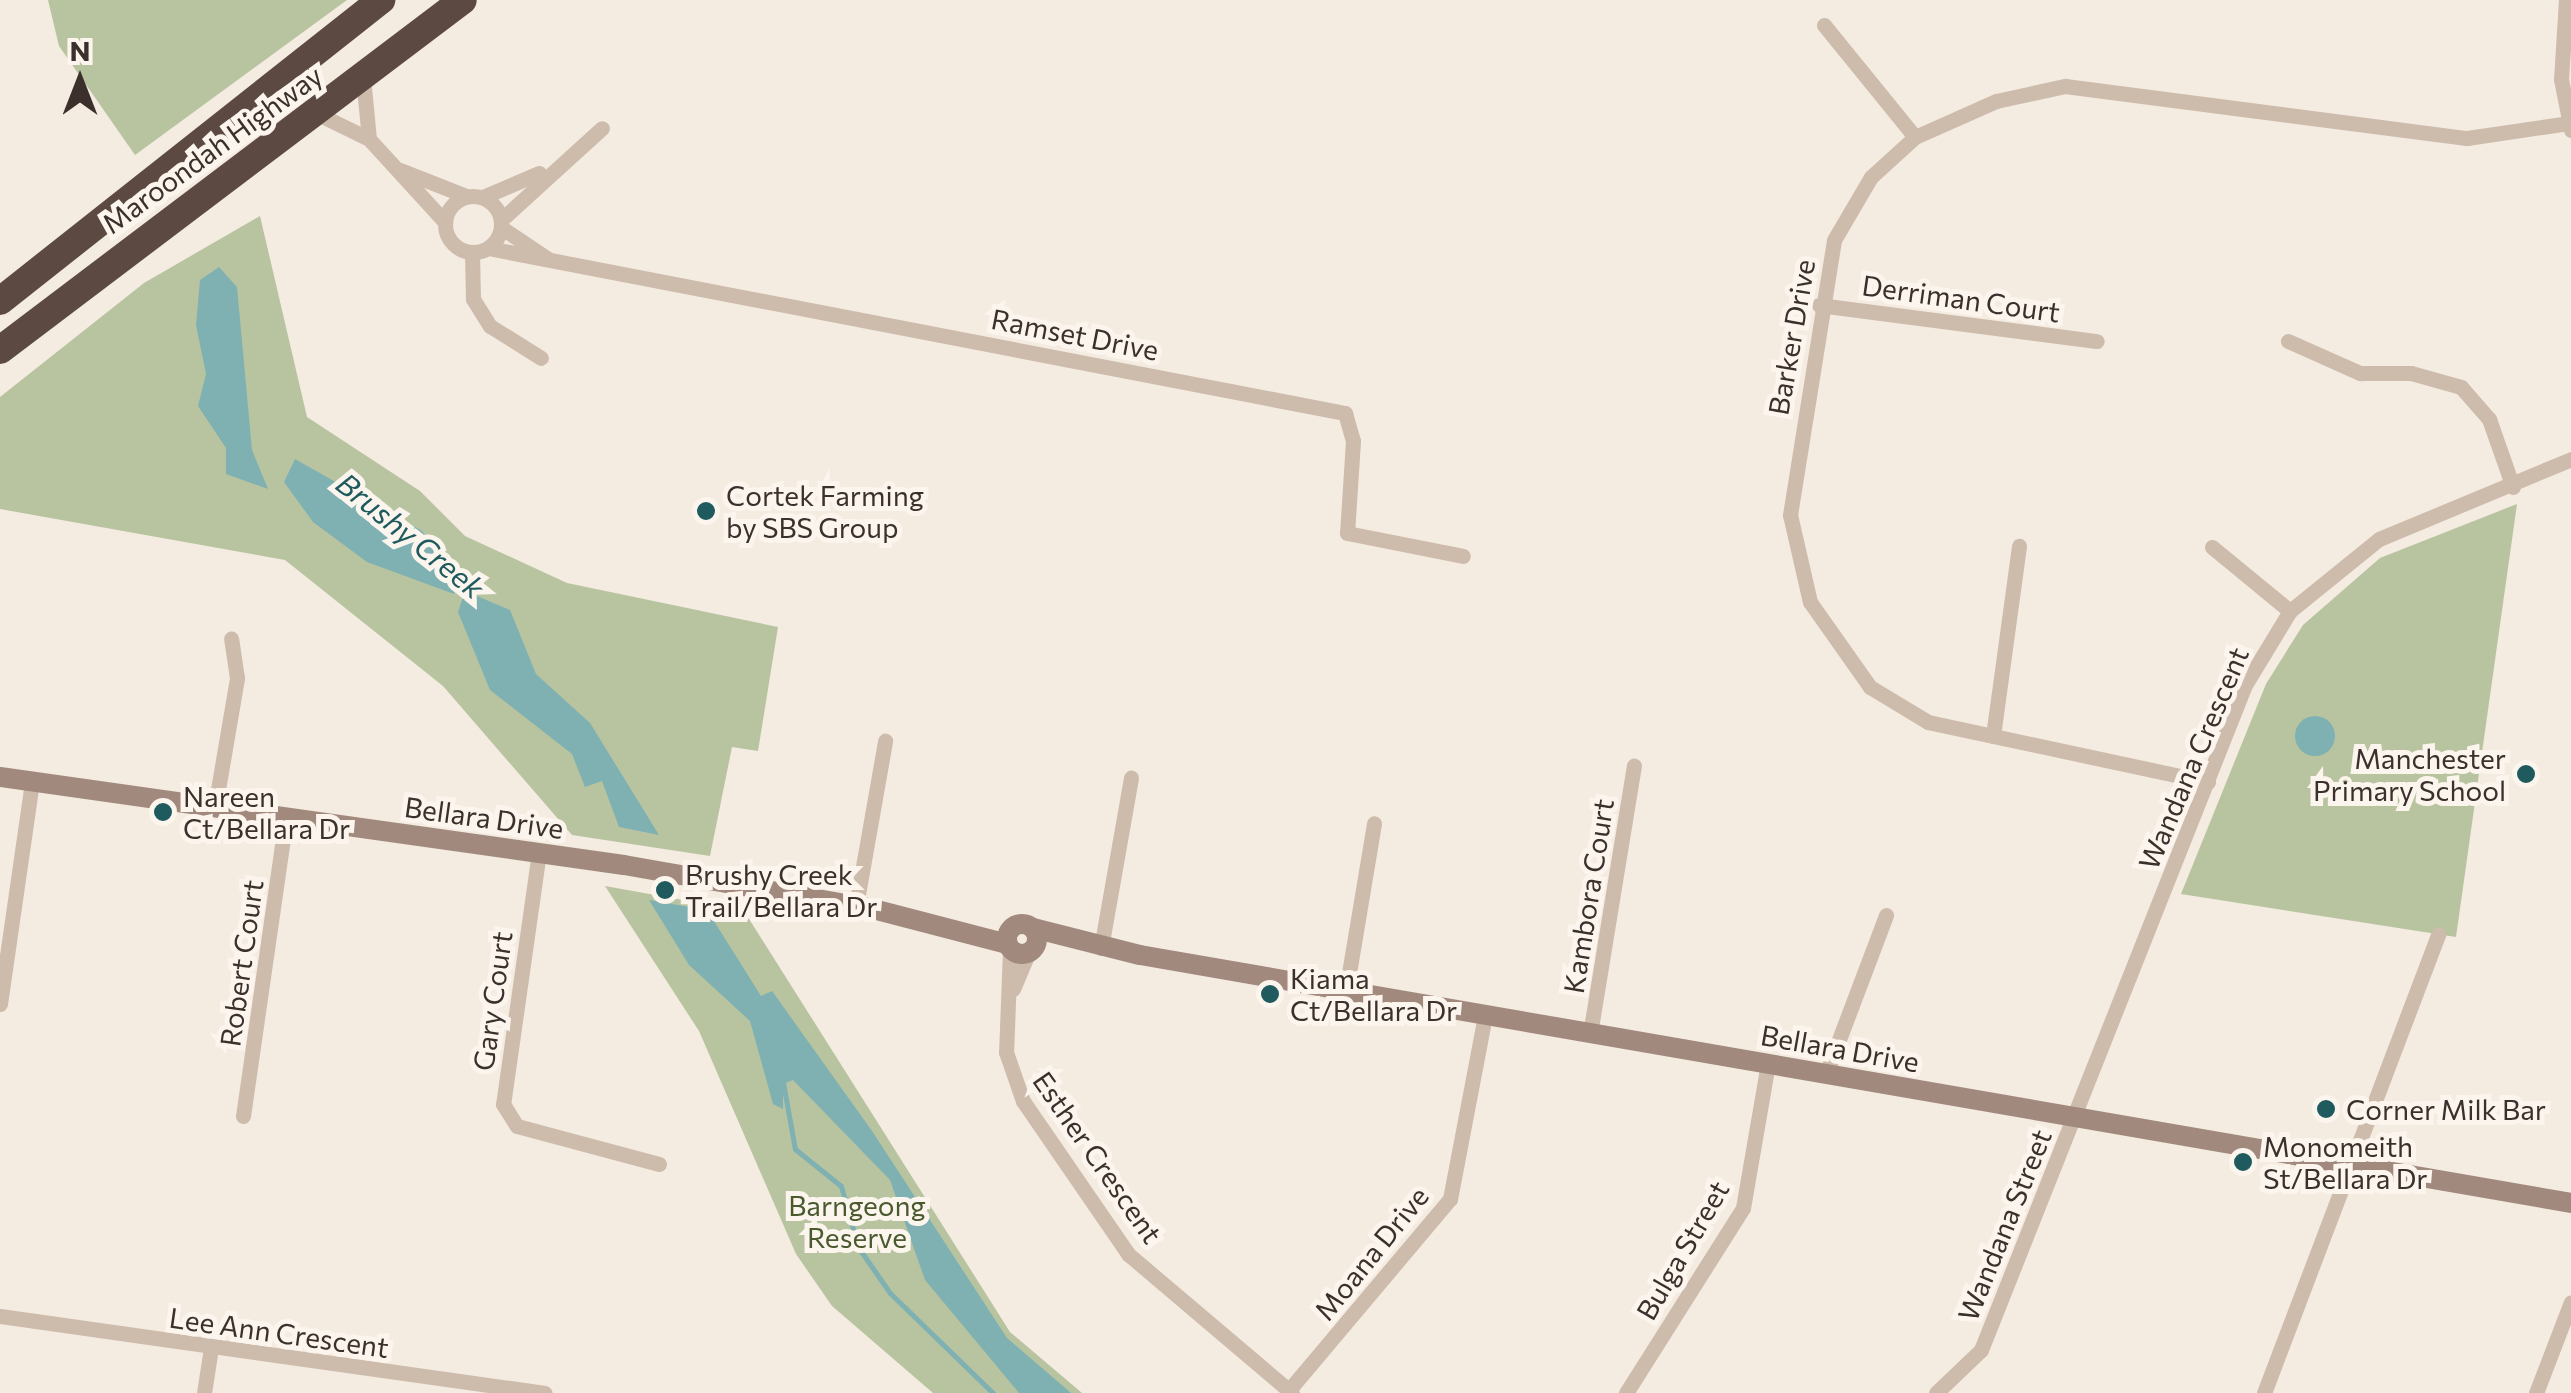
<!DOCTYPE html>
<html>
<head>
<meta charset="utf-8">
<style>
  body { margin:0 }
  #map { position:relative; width:2571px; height:1393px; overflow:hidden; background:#f4ebe1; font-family:Commissioner,sans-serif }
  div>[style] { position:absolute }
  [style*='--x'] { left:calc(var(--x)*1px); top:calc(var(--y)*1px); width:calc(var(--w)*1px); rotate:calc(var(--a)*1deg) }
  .green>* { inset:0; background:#b8c4a0 }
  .water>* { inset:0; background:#7fb0b2 }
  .round { border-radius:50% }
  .stream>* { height:5px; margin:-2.5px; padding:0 2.5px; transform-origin:2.5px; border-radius:2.5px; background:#7fb0b2 }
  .street>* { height:15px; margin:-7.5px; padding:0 7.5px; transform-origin:7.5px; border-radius:7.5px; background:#cdbbac }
  .street>.ring { margin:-7.5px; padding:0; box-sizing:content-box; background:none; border:15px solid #cdbbac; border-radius:50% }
  .secondary>* { height:20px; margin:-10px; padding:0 10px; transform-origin:10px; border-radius:10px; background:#a18a7d }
  .secondary>.ring { margin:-10px; padding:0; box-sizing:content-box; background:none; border:20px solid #a18a7d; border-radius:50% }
  .highway>* { height:28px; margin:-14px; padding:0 14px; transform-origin:14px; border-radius:14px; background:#5c4a42 }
  .dots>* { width:28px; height:28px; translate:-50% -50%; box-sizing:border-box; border:5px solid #fbf5ee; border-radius:50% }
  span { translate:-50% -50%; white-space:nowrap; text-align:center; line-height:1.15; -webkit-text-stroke:10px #fbf5ee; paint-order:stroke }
  .street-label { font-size:28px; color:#3b302b }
  .poi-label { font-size:28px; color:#3b302b }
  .left { translate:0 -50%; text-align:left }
  .right { translate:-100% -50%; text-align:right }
  .park-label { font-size:28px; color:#4a5a2e }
  .water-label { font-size:30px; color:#1f5a5e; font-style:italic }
  .north { position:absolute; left:30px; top:30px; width:100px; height:100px; -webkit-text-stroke:8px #fbf5ee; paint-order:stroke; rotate:0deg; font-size:28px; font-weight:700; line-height:40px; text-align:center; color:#3b302b }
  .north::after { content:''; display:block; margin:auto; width:35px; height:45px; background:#3b302b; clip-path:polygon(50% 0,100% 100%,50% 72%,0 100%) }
</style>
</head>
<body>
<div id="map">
  <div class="green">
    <i style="clip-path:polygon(48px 0,347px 0,135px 155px,59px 46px)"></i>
    <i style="clip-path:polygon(260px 216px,307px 417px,420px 491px,465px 536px,567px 583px,778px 627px,758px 751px,732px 747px,710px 856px,572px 835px,443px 686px,285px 560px,0 509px,0 397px,144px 283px)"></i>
    <i style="clip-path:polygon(2517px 504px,2456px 937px,2181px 894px,2266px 684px,2303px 625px,2380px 558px)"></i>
    <i style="clip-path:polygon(605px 886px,744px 911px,1010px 1332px,1082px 1393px,933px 1393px,832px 1306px,796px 1254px,699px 1031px)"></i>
  </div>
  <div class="water">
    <i style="clip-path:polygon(219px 267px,237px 287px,252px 450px,268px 489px,226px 474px,226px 448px,198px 406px,206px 374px,196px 325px,200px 280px)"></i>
    <i style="clip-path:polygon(295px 459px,422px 531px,458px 579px,454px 594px,367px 562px,313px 522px,284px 482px)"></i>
    <i style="clip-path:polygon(465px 591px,510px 610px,536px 674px,590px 723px,659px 835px,619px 827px,602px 781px,585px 787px,572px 754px,490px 690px,458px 612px)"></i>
    <i class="round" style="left:2295px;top:716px;width:40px;height:40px"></i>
    <i style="clip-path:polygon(649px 900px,707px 910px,761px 996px,772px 991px,872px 1131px,1007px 1338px,1071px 1393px,1019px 1393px,925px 1280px,890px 1180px,793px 1080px,783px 1084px,783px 1109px,773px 1104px,750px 1021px,689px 965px)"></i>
  </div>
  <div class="stream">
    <i style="--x:782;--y:1077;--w:73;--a:79.8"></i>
    <i style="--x:795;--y:1149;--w:59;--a:38.8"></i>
    <i style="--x:841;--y:1186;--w:63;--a:74.4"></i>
    <i style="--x:858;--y:1247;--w:56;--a:55.2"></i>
    <i style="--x:890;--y:1293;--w:144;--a:44.2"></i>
  </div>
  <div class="street">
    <i style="--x:2566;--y:0;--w:79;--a:93.6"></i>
    <i style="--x:2561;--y:79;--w:52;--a:78.9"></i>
    <i style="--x:1824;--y:25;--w:144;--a:50.9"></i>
    <i style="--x:363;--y:77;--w:62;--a:84.5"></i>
    <i style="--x:318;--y:114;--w:57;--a:26.1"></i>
    <i style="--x:369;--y:139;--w:113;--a:47.5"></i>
    <i style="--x:400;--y:170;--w:71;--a:21.5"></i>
    <i class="ring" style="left:445px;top:196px;width:41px;height:41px"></i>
    <i style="--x:483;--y:197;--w:61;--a:-23.2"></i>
    <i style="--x:502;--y:219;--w:135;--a:-42.3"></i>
    <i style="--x:502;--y:228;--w:55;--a:34"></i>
    <i style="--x:488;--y:248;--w:873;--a:10.9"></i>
    <i style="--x:1345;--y:413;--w:29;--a:74"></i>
    <i style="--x:1353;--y:441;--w:92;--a:93.7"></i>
    <i style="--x:1347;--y:533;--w:118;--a:11.2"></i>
    <i style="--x:472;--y:252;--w:47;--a:88.8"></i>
    <i style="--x:473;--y:299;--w:32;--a:58"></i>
    <i style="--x:490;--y:326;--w:60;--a:32.1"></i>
    <i style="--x:1819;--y:305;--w:280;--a:7.4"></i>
    <i style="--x:2288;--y:341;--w:79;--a:24"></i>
    <i style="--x:2360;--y:373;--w:51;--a:0"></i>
    <i style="--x:2411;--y:373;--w:52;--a:15.6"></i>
    <i style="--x:2461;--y:387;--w:43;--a:48.8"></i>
    <i style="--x:2489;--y:419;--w:72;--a:70.6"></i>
    <i style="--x:2212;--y:547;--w:101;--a:39.4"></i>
    <i style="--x:1993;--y:736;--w:192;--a:-82.2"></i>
    <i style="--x:2208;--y:782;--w:286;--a:-167.9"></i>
    <i style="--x:1928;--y:722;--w:68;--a:-148.9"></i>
    <i style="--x:1870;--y:687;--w:104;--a:-125.2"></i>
    <i style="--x:1810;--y:602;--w:89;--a:-102.9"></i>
    <i style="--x:1790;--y:515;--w:278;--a:-80.9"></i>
    <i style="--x:1834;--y:240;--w:73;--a:-59.6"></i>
    <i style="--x:1871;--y:177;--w:59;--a:-42.3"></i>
    <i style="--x:1915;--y:137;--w:89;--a:-24"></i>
    <i style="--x:1996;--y:101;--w:71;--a:-12.3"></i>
    <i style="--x:2065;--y:86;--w:405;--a:7.4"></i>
    <i style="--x:2467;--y:138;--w:102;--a:-8.4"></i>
    <i style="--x:215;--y:807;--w:131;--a:-80.3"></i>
    <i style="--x:237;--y:678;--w:40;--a:-98.5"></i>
    <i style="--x:539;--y:852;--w:255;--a:98.1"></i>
    <i style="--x:503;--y:1104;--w:26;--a:58"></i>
    <i style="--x:517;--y:1126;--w:147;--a:15"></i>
    <i style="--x:856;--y:906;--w:168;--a:-80"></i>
    <i style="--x:1101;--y:948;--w:173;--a:-80"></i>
    <i style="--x:1010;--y:950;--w:102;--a:92.2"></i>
    <i style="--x:1006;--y:1052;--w:52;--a:70.9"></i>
    <i style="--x:1023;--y:1101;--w:186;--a:55.5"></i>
    <i style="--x:1128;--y:1254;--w:215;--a:40.3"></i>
    <i style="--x:1013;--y:989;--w:39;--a:-67"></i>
    <i style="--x:1346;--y:991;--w:170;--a:-80.5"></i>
    <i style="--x:0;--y:1004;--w:225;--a:-81.8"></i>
    <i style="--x:1590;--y:1034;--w:272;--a:-80.7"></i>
    <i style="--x:1826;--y:1074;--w:170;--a:-69.3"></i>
    <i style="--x:243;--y:1116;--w:302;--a:-81.8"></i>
    <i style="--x:0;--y:1316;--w:550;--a:8.04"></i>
    <i style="--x:1289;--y:1390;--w:250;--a:-49.9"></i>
    <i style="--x:1450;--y:1199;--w:187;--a:-79.2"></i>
    <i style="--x:204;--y:1393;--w:46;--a:-81.2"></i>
    <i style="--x:1626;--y:1393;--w:219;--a:-57.7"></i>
    <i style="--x:1743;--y:1208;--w:146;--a:-80.2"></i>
    <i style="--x:1936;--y:1393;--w:62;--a:-43.7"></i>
    <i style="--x:1981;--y:1350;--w:715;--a:-68.35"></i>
    <i style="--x:2245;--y:685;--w:87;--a:-58.7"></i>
    <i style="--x:2290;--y:611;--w:114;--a:-39"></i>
    <i style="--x:2379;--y:539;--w:208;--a:-22.6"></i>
    <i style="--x:2264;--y:1393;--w:491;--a:-69.2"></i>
    <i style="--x:2536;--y:1393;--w:97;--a:-69"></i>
  </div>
  <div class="secondary">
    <i style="--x:0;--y:777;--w:630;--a:8.03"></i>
    <i style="--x:624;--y:865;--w:253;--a:10"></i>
    <i style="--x:873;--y:909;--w:138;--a:14.6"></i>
    <i class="ring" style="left:1007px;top:924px;width:10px;height:10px"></i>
    <i style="--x:1033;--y:928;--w:110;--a:14.2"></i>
    <i style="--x:1140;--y:955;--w:1452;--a:9.83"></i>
  </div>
  <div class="highway">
    <i style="--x:0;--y:301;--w:486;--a:-38.3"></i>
    <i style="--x:0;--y:350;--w:580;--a:-37.09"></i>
  </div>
  <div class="dots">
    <i style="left:706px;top:511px;background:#1f5a5e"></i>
    <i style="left:2526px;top:774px;background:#1f5a5e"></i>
    <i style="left:163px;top:812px;background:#1f5a5e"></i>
    <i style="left:665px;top:890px;background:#1f5a5e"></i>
    <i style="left:1270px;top:994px;background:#1f5a5e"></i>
    <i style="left:2326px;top:1109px;background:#1f5a5e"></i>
    <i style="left:2243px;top:1162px;background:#1f5a5e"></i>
  </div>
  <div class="street-label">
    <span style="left:212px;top:149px;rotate:-36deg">Maroondah Highway</span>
    <span style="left:1961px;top:298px;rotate:8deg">Derriman Court</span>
    <span style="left:1075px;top:334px;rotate:11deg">Ramset Drive</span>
    <span style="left:1791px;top:337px;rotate:-80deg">Barker Drive</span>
    <span style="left:2193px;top:758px;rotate:-67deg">Wandana Crescent</span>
    <span style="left:484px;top:817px;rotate:8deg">Bellara Drive</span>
    <span style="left:1588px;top:896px;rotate:-81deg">Kambora Court</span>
    <span style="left:241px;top:963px;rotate:-82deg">Robert Court</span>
    <span style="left:492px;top:1001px;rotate:-82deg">Gary Court</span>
    <span style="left:1840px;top:1048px;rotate:10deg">Bellara Drive</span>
    <span style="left:1098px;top:1157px;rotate:55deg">Esther Crescent</span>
    <span style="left:2004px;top:1225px;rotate:-68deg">Wandana Street</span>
    <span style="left:1682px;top:1250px;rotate:-60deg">Bulga Street</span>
    <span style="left:1371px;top:1253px;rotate:-51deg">Moana Drive</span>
    <span style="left:279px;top:1332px;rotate:8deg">Lee Ann Crescent</span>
  </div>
  <div class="poi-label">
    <span class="left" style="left:726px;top:511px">Cortek Farming<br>by SBS Group</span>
    <span class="right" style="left:2506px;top:774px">Manchester<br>Primary School</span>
    <span class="left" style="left:183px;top:812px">Nareen<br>Ct/Bellara Dr</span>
    <span class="left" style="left:685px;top:890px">Brushy Creek<br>Trail/Bellara Dr</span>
    <span class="left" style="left:1290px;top:994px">Kiama<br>Ct/Bellara Dr</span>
    <span class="left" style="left:2346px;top:1109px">Corner Milk Bar</span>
    <span class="left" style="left:2263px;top:1162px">Monomeith<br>St/Bellara Dr</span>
  </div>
  <div class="park-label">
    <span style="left:857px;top:1221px">Barngeong<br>Reserve</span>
  </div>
  <div class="water-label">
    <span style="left:411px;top:535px;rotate:39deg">Brushy Creek</span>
  </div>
  <div class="north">N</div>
</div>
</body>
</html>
